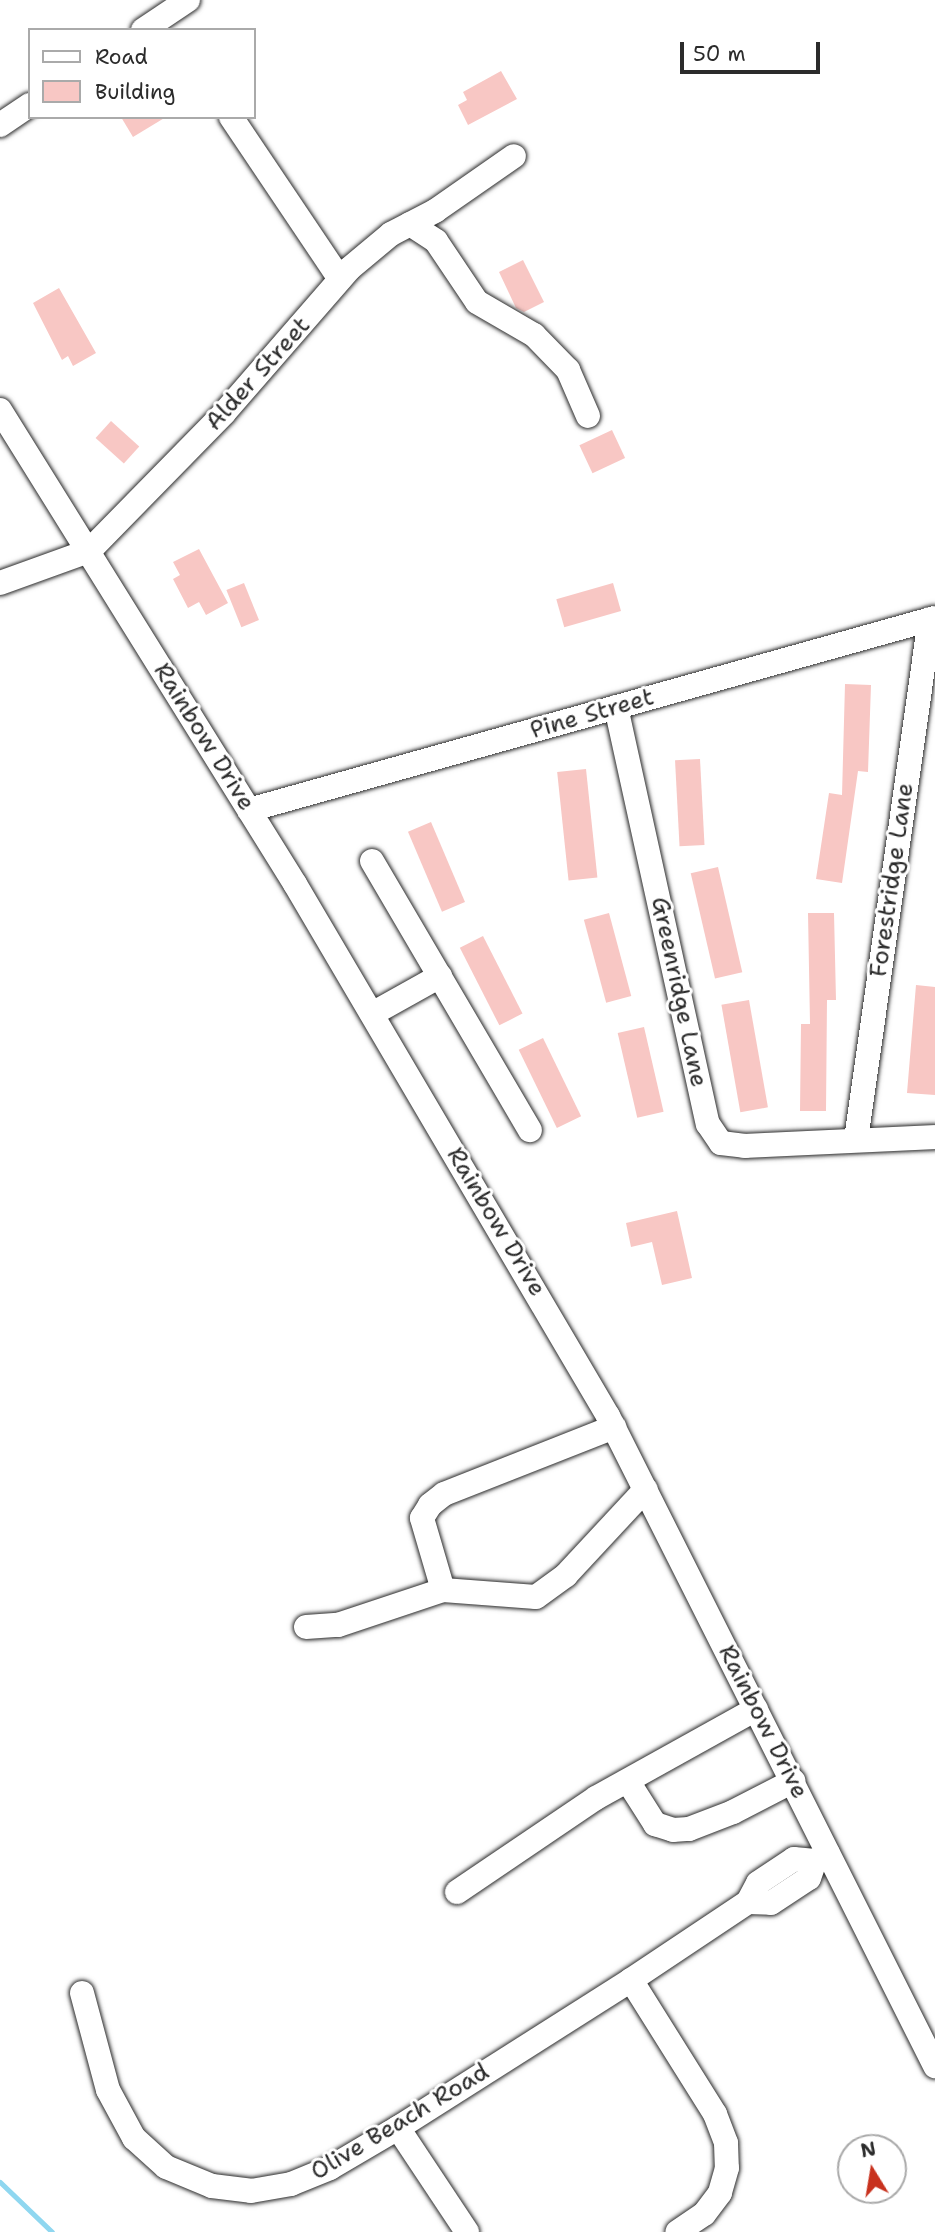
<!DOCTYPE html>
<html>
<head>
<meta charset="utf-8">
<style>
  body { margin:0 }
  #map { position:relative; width:935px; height:2232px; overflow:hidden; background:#fff; font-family:"Shantell Sans",sans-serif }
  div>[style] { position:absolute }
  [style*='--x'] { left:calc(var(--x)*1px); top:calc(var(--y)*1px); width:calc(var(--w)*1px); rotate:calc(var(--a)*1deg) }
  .stream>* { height:5px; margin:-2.5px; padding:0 2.5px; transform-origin:2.5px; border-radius:2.5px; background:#8fd7f0 }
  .building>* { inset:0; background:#f8c7c4; transform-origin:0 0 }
  .roads { filter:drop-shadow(0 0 2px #2b2b2b) drop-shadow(0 0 2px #2b2b2b) }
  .minor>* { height:24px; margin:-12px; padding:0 12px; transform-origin:12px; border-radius:12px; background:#fff }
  span { translate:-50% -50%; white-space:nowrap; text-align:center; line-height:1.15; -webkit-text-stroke:6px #fff; paint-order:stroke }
  .street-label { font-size:24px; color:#2b2b2b }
  .legend { position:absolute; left:28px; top:28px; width:228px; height:91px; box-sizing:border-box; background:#fff; border:2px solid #aaa; margin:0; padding:9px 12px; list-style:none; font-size:21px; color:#2b2b2b }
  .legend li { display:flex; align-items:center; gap:14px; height:35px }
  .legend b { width:35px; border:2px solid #aaa }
  .north { position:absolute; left:837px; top:2134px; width:70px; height:70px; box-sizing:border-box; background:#fff; border:2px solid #aaa; border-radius:50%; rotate:349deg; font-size:19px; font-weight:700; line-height:28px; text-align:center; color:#2b2b2b }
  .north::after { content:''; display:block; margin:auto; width:24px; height:32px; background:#c8321e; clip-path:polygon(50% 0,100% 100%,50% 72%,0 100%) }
  .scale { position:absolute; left:680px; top:42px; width:140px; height:32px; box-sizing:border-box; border:4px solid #2b2b2b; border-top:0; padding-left:9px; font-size:21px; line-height:24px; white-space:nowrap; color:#2b2b2b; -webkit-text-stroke:5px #fff; paint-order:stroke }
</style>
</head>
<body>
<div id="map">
  <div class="stream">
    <i style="--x:0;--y:2182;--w:72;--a:43.9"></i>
  </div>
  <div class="building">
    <i style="clip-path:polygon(501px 71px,517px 99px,468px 125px,458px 105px,467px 100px,463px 92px)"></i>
    <i style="clip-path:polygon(121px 117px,166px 117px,133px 137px)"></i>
    <i style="clip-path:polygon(523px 260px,544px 302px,524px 312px,516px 308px,499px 272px)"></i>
    <i style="clip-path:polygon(59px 288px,96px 353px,73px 366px,68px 356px,62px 360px,33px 303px)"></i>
    <i style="left:111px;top:421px;width:38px;height:23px;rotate:42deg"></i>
    <i style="left:612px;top:430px;width:31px;height:36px;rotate:65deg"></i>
    <i style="clip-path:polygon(199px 549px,228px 603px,206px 615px,199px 602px,188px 608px,173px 579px,180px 575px,173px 562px)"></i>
    <i style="left:244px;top:583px;width:40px;height:19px;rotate:68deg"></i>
    <i style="left:613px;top:583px;width:29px;height:59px;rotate:74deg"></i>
    <i style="clip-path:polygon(845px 684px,871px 685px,868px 772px,858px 771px,842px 883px,816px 879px,829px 793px,842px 795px)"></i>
    <i style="left:700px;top:759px;width:86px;height:25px;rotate:87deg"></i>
    <i style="left:586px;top:769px;width:109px;height:29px;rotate:84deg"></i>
    <i style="left:431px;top:822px;width:87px;height:25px;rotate:67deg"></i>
    <i style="left:718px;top:867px;width:108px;height:28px;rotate:77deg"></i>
    <i style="left:609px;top:913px;width:86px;height:26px;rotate:75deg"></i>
    <i style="clip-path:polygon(808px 913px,834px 913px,836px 1000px,827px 1000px,826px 1111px,800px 1111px,801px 1024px,810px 1024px)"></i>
    <i style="left:483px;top:936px;width:87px;height:26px;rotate:63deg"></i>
    <i style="clip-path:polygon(916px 985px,935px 987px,935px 1095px,907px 1093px)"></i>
    <i style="left:749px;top:1000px;width:109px;height:28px;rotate:80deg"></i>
    <i style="left:644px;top:1027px;width:87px;height:27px;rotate:77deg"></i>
    <i style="left:543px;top:1038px;width:87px;height:27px;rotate:64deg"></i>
    <i style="clip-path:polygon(677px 1211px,692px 1278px,662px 1285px,652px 1242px,631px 1247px,626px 1223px)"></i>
  </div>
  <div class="roads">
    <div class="minor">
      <i style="--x:143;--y:30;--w:54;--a:-33.7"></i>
      <i style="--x:231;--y:117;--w:195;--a:56.1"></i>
      <i style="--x:0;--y:125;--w:36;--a:-34"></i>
      <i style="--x:410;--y:224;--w:31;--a:33"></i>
      <i style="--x:436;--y:241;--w:73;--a:56.1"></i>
      <i style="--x:477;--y:302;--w:66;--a:30.1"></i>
      <i style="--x:534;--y:335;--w:49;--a:45.8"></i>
      <i style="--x:568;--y:370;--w:50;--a:66.5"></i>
      <i style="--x:0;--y:410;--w:558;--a:58.1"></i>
      <i style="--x:295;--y:884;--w:617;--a:59.53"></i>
      <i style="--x:608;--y:1416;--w:728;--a:63.29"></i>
      <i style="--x:0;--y:583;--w:95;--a:-19.8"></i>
      <i style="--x:89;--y:551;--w:193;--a:-45.6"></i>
      <i style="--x:224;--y:413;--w:191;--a:-49"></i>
      <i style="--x:349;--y:269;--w:55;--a:-39.8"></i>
      <i style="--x:391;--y:234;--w:50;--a:-27.6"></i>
      <i style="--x:435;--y:211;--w:96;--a:-34.8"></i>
      <i style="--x:616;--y:707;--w:427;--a:77.6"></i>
      <i style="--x:708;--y:1124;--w:23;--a:56"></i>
      <i style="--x:721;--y:1143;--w:24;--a:7"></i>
      <i style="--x:745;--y:1146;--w:190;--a:-2.7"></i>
      <i style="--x:249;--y:810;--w:712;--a:-15.64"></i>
      <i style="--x:372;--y:861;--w:312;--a:59.6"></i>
      <i style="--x:372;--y:1014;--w:78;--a:-29.2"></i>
      <i style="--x:856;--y:1140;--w:526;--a:-81.92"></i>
      <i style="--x:443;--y:1590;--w:75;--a:-106.3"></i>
      <i style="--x:422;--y:1518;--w:15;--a:-58"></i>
      <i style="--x:430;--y:1505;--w:18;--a:-38"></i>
      <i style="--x:444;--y:1494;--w:183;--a:-21.5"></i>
      <i style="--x:306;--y:1627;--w:32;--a:-4"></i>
      <i style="--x:338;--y:1625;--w:111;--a:-18.4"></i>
      <i style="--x:443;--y:1590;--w:93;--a:4.3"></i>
      <i style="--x:536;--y:1597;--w:37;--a:-36"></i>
      <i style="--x:566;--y:1575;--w:117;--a:-47.1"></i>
      <i style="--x:629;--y:1783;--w:49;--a:57.6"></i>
      <i style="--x:655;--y:1824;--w:19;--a:18"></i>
      <i style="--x:673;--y:1830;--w:16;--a:-4"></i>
      <i style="--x:689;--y:1829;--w:47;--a:-21.1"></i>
      <i style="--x:733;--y:1812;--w:68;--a:-27.3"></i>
      <i style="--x:457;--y:1892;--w:168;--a:-34.1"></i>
      <i style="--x:596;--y:1798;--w:183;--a:-29.1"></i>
      <i style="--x:748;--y:1902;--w:23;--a:2"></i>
      <i style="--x:771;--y:1903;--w:45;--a:-33.3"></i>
      <i style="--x:809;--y:1878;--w:18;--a:-71"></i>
      <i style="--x:631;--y:1980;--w:158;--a:57.9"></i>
      <i style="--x:715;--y:2114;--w:31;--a:69"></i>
      <i style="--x:726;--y:2143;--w:25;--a:88"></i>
      <i style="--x:727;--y:2168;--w:26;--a:106"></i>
      <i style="--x:720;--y:2193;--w:26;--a:127"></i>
      <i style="--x:704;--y:2214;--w:32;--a:146"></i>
      <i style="--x:82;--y:1993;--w:100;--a:75"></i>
      <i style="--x:108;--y:2090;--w:55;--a:61.6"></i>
      <i style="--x:134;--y:2138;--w:43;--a:42.2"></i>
      <i style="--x:166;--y:2167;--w:50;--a:22.4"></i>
      <i style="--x:212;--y:2186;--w:39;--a:7"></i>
      <i style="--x:251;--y:2191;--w:41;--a:-9.9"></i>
      <i style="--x:291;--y:2184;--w:42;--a:-22.3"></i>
      <i style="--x:330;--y:2168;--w:79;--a:-30.5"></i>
      <i style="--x:398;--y:2128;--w:276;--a:-32.4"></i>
      <i style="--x:631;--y:1980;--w:141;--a:-33.7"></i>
      <i style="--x:748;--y:1902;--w:21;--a:-62"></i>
      <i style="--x:758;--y:1883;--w:43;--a:-33.7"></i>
      <i style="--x:794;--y:1859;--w:21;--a:5"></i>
      <i style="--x:815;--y:1861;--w:15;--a:-32"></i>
      <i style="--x:398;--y:2128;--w:125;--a:56.4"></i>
    </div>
  </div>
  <div class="street-label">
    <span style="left:258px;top:374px;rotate:-48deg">Alder Street</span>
    <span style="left:592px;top:714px;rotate:-16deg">Pine Street</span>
    <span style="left:204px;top:737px;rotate:58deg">Rainbow Drive</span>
    <span style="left:892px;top:880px;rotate:-82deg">Forestridge Lane</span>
    <span style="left:679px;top:992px;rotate:78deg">Greenridge Lane</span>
    <span style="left:496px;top:1222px;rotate:59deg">Rainbow Drive</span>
    <span style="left:763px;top:1722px;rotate:63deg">Rainbow Drive</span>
    <span style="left:400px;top:2122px;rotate:-31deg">Olive Beach Road</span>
  </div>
  <ul class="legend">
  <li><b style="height:9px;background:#fff"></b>Road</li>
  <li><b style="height:19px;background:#f8c7c4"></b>Building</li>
  </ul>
  <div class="north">N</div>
  <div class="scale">50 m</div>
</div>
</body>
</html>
